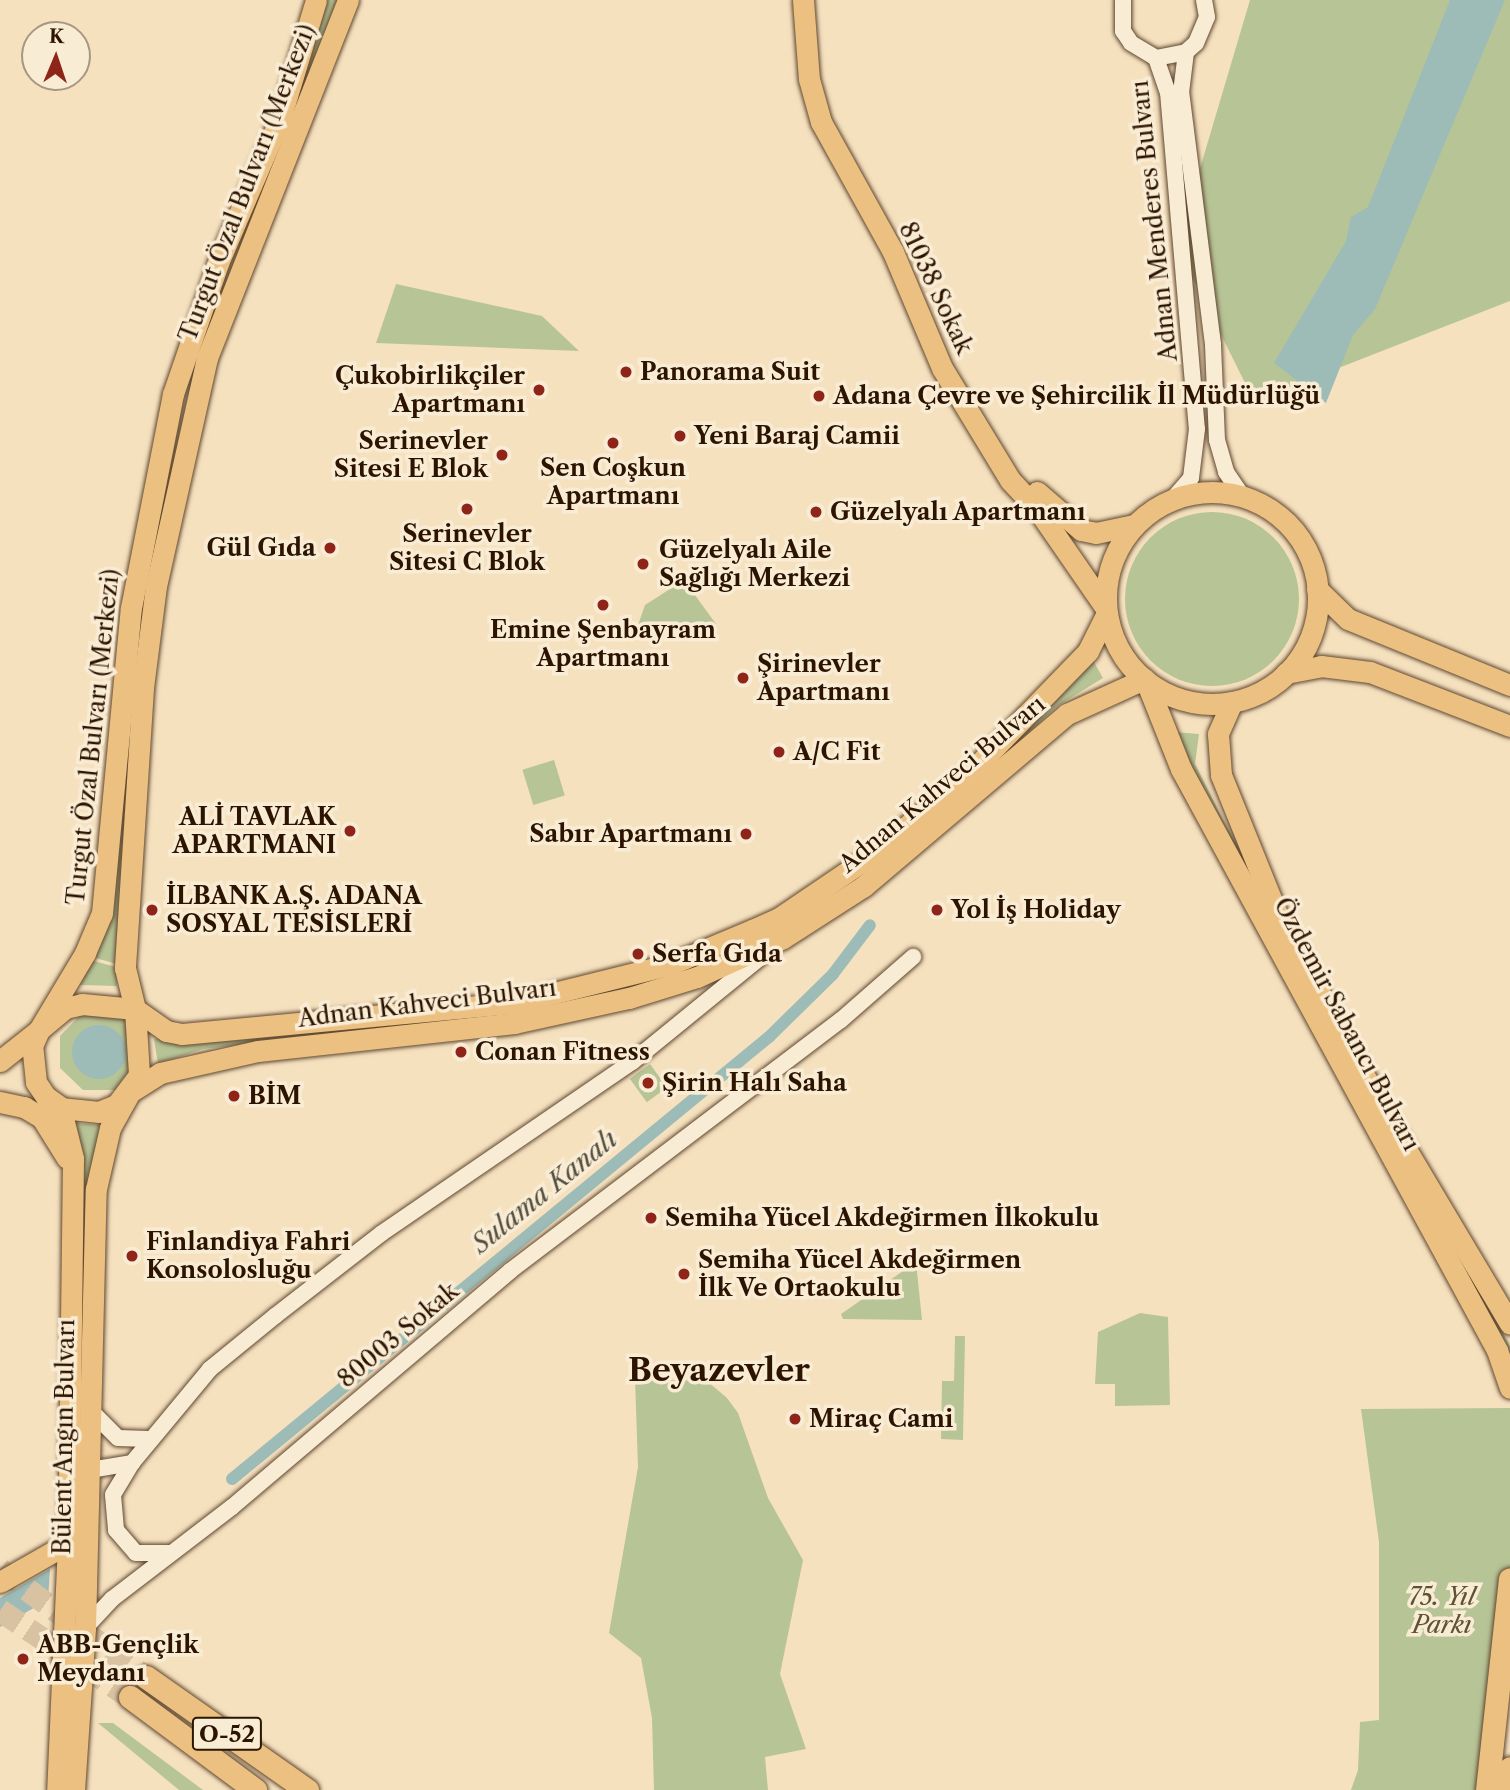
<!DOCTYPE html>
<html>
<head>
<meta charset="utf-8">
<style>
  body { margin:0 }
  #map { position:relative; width:1510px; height:1790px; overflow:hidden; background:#f6e1bf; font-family:"Libre Caslon Text",serif }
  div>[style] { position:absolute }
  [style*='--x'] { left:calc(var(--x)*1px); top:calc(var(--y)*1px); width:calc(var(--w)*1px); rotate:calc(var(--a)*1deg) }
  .green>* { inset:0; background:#b7c496; transform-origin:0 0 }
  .round { border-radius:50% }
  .water>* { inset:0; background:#9dbcb7 }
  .canal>* { height:12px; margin:-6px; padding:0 6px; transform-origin:6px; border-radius:6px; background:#9dbcb7 }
  .highway-tunnel>* { height:23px; margin-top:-11.5px; transform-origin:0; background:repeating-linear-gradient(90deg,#d8c2a2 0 23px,transparent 0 34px) }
  .roads { filter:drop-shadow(0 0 2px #5f4730) drop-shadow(0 0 2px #5f4730) }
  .minor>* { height:16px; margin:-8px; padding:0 8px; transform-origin:8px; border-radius:8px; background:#f9ecd5 }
  .major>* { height:21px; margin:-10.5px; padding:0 10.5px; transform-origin:10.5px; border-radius:10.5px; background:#ebc080 }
  .major>.ring { margin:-10.5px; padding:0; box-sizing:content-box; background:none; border:21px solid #ebc080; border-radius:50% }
  .highway>* { height:23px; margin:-11.5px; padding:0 11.5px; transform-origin:11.5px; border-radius:11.5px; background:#ebc080 }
  .dots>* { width:19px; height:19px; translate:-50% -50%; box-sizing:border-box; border:4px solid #f9ecd5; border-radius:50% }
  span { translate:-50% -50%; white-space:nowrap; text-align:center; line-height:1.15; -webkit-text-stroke:7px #f9ecd5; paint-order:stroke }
  .shield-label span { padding:2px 5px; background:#f9ecd5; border:2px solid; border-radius:5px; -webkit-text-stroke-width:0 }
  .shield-label { font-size:23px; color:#2d1400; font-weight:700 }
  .street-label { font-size:24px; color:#2d1400 }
  .poi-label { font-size:24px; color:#2d1400; font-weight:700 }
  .left { translate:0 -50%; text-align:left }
  .right { translate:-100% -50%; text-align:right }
  .park-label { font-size:24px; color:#5d5234; font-style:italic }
  .water-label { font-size:26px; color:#544f40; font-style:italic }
  .district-label { font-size:32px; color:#2d1400; font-weight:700 }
  .north { position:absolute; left:21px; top:21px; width:70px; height:70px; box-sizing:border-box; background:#f9ecd5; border:2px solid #a79680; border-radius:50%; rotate:2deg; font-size:19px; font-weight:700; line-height:28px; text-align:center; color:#2d1400 }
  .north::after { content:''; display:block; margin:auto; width:24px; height:32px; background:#8f2418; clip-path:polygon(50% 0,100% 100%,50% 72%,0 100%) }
</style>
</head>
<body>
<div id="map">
  <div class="green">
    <i style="clip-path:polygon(324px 0,338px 0,263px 195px,258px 192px)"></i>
    <i style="clip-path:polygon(1250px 0,1510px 0,1510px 301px,1254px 401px,1177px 246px)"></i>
    <i style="clip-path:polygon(396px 284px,542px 316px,579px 351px,376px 343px)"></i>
    <i class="round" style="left:1125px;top:512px;width:174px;height:174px"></i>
    <i style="clip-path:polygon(155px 521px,160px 523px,117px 964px,92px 957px)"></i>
    <i style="clip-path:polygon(684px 580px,716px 624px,718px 638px,700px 639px,638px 625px,645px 605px)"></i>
    <i style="clip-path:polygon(1090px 655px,1103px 678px,1059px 705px,882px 861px,778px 931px,671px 977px,513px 1016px,203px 1049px,158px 1064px,154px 1039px,202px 1040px,582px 996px,836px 886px)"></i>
    <i style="clip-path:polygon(1174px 732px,1199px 734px,1195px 764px,1222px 818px,1510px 1346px,1510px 1362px,1304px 989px)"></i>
    <i style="left:554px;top:760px;width:37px;height:33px;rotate:73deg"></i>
    <i style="clip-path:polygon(90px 960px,116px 967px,117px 986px,80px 985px)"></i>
    <i style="clip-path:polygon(82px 1013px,124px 1018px,131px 1026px,140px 1056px,115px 1090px,83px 1090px,60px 1068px,60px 1036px)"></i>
    <i style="left:650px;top:1064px;width:29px;height:25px;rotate:54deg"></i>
    <i style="clip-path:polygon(74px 1123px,100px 1125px,87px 1198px,63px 1772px)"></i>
    <i style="clip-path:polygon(916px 1262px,922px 1320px,843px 1319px,841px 1314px)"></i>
    <i style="clip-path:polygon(1140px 1313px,1168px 1317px,1170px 1405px,1115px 1406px,1115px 1384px,1095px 1384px,1098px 1332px)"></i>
    <i style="clip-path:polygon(955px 1336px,965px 1336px,963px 1440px,941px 1439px,942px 1381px,954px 1381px)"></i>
    <i style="clip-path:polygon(635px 1379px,707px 1381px,727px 1398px,738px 1413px,768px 1498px,803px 1560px,780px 1674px,806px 1749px,765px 1757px,768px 1790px,654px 1790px,652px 1718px,641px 1658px,609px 1633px,638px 1467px)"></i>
    <i style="clip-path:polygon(1510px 1408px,1510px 1579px,1486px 1790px,1351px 1790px,1358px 1770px,1360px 1722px,1379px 1720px,1379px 1542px,1361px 1409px)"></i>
    <i style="clip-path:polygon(98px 1723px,113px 1723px,203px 1790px,179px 1790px)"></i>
  </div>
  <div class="water">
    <i style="clip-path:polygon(1450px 0,1505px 0,1375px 309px,1353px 335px,1326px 403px,1274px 363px,1346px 241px,1351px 217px,1368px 207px)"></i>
    <i class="round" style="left:72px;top:1025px;width:54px;height:54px"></i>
    <i style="clip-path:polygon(50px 1569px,48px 1600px,0 1627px,0 1598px)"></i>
  </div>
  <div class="canal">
    <i style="--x:232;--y:1479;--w:696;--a:-39.46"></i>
    <i style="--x:769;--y:1037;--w:90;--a:-44.5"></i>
    <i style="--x:833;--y:974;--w:61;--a:-52.9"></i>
  </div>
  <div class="highway-tunnel">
    <i style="--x:0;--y:1569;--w:182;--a:36.5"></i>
    <i style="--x:0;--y:1610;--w:156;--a:33.8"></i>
  </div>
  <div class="roads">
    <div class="minor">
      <i style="--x:1123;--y:0;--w:31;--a:90"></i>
      <i style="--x:1123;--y:31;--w:14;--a:56"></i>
      <i style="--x:1131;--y:43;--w:29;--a:31"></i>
      <i style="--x:1156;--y:58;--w:31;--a:-11"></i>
      <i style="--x:1186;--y:52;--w:13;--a:-42"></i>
      <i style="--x:1196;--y:43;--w:28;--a:-67"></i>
      <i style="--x:1207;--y:17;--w:17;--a:-100"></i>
      <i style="--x:1186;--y:52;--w:39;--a:97"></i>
      <i style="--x:1181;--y:91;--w:256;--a:82.8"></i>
      <i style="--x:1213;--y:345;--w:95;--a:87.6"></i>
      <i style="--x:1217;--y:440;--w:33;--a:74"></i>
      <i style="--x:1226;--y:472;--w:29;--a:56"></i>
      <i style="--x:1156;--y:58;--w:36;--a:71"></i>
      <i style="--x:1168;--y:92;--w:338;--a:85.1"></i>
      <i style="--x:1197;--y:429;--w:49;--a:97"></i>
      <i style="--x:1191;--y:478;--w:28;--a:131"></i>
      <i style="--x:91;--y:1411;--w:38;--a:45"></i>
      <i style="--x:118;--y:1438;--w:30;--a:2"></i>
      <i style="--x:132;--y:1463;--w:37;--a:121"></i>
      <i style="--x:113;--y:1495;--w:35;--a:85"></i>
      <i style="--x:116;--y:1530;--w:30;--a:49"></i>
      <i style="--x:136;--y:1553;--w:35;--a:0"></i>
      <i style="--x:90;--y:1470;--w:43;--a:-9.5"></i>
      <i style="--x:132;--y:1463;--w:122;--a:-50.3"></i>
      <i style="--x:210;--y:1369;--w:84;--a:-39.2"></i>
      <i style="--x:275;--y:1316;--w:135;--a:-37.8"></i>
      <i style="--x:382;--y:1233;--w:303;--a:-34.4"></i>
      <i style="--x:632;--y:1062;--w:182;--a:-39.2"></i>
      <i style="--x:85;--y:1628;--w:40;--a:-47"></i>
      <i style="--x:112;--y:1599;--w:151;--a:-37.5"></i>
      <i style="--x:232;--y:1507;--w:365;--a:-40.3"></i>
      <i style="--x:510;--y:1271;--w:415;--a:-37.2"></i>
      <i style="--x:841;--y:1020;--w:96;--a:-41.2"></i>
    </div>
    <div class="major">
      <i style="--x:348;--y:0;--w:385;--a:111.5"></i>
      <i style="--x:207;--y:358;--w:234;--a:102.6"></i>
      <i style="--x:156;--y:586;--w:103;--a:97.3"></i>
      <i style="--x:143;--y:688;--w:281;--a:93.7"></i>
      <i style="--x:125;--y:968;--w:42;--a:76.3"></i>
      <i style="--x:135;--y:1009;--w:66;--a:86.5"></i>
      <i style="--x:139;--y:1075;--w:38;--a:127"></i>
      <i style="--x:116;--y:1105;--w:18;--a:158"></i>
      <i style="--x:99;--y:1112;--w:37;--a:-174"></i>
      <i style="--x:62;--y:1108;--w:19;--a:-145"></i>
      <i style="--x:46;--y:1097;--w:18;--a:-124"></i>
      <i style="--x:36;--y:1082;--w:36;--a:-96"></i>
      <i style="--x:32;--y:1046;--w:17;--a:-66"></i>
      <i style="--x:39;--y:1030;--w:34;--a:-40"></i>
      <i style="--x:65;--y:1008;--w:17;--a:-13"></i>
      <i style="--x:82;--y:1004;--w:53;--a:5.4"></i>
      <i style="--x:135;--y:1009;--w:38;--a:35"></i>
      <i style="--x:166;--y:1031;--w:16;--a:11"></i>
      <i style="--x:182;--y:1034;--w:338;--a:-5.4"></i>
      <i style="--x:518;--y:1002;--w:158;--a:-13.9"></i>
      <i style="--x:671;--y:964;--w:88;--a:-22.8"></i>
      <i style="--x:752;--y:930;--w:30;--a:-24"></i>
      <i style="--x:779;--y:918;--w:117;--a:-34.2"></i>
      <i style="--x:876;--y:852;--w:121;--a:-40"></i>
      <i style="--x:969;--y:774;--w:171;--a:-45.9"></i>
      <i style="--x:1088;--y:651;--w:40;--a:-63.4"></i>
      <i style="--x:803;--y:0;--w:79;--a:85.7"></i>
      <i style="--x:809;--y:79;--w:45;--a:74.4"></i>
      <i style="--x:821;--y:122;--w:149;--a:61"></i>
      <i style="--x:893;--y:252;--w:126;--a:67.1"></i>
      <i style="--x:942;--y:368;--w:131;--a:58.7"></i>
      <i style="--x:1010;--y:480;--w:41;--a:47"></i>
      <i style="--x:1038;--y:510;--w:118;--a:55.4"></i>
      <i style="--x:1037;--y:492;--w:58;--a:40.8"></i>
      <i style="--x:1081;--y:530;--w:15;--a:11"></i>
      <i style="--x:1096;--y:533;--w:40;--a:-12"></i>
      <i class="ring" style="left:1106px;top:492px;width:191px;height:191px"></i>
      <i style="--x:1317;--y:589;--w:43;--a:44.1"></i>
      <i style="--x:1348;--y:619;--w:175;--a:22.2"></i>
      <i style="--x:1286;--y:673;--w:36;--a:-11"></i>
      <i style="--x:1321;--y:666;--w:49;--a:7"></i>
      <i style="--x:1370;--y:672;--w:150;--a:21.1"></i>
      <i style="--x:1146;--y:681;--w:95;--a:68.3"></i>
      <i style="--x:1181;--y:769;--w:661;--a:61.46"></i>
      <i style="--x:1497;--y:1350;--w:40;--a:71.1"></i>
      <i style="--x:1232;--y:702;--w:35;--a:114"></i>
      <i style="--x:1218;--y:734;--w:41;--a:85.8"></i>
      <i style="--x:1221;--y:775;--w:152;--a:68"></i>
      <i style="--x:1278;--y:916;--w:225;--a:61.6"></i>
      <i style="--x:1385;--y:1114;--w:244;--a:59.2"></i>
      <i style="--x:0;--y:1061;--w:50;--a:-38.5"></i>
      <i style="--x:39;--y:1030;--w:90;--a:-59.1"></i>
      <i style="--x:85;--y:953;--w:43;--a:-67"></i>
      <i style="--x:102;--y:913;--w:306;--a:-84.6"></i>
      <i style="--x:131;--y:608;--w:218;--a:-78.9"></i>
      <i style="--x:173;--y:394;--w:139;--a:-71"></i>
      <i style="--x:218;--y:263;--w:160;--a:-66.8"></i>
      <i style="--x:281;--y:116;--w:121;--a:-73.2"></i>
      <i style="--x:0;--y:1102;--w:25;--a:12"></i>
      <i style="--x:24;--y:1107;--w:21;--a:31"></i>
      <i style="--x:42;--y:1118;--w:47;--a:58"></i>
      <i style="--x:49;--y:1102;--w:25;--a:53"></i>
      <i style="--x:64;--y:1122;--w:38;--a:76"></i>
      <i style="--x:73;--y:1159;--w:384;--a:90.7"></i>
      <i style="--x:68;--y:1543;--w:247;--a:92.5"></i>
      <i style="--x:0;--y:1582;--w:78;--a:-29.8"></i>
      <i style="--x:74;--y:1790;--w:162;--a:-86.1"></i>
      <i style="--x:85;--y:1628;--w:439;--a:-88.6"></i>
      <i style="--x:96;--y:1189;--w:63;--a:-77.1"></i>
      <i style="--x:110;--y:1128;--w:41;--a:-60.9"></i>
      <i style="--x:130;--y:1092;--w:36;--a:-32"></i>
      <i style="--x:160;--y:1073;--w:100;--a:-12.7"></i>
      <i style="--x:258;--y:1051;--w:258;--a:-6.2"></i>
      <i style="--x:514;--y:1023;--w:118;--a:-12.3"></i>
      <i style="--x:629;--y:998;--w:71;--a:-17.2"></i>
      <i style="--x:697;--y:977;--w:94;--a:-24.4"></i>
      <i style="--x:783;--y:938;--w:96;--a:-32.7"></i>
      <i style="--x:864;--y:886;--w:266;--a:-40.3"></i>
      <i style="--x:1067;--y:714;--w:85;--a:-24.4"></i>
    </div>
    <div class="highway">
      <i style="--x:146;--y:1677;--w:197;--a:35.1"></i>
      <i style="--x:130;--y:1697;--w:156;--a:36.6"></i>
      <i style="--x:1487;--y:1790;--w:212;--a:-83.8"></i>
      <i style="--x:1507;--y:1790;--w:22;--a:-82"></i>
    </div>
  </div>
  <div class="dots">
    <i style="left:626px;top:372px;background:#8f2418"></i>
    <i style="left:539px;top:390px;background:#8f2418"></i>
    <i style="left:819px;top:396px;background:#8f2418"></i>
    <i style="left:680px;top:436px;background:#8f2418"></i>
    <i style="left:613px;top:443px;background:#8f2418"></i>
    <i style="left:502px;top:455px;background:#8f2418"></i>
    <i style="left:467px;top:509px;background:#8f2418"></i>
    <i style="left:816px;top:512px;background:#8f2418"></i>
    <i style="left:330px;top:548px;background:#8f2418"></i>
    <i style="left:643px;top:564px;background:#8f2418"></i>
    <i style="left:603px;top:605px;background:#8f2418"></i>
    <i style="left:743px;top:678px;background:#8f2418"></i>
    <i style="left:779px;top:752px;background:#8f2418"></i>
    <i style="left:350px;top:831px;background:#8f2418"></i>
    <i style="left:746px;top:834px;background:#8f2418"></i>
    <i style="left:152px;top:910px;background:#8f2418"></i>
    <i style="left:937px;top:910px;background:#8f2418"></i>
    <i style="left:638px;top:954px;background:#8f2418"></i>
    <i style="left:461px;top:1052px;background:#8f2418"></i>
    <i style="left:648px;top:1083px;background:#8f2418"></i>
    <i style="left:234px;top:1096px;background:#8f2418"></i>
    <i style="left:651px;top:1218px;background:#8f2418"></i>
    <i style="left:132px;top:1256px;background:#8f2418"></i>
    <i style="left:684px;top:1274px;background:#8f2418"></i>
    <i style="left:795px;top:1419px;background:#8f2418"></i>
    <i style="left:23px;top:1659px;background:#8f2418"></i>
  </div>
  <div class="shield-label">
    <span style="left:227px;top:1734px">O-52</span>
  </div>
  <div class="street-label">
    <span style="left:247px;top:183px;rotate:-69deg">Turgut Özal Bulvarı (Merkezi)</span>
    <span style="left:1154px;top:221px;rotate:-96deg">Adnan Menderes Bulvarı</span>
    <span style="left:936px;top:288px;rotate:65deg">81038 Sokak</span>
    <span style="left:93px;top:737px;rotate:-84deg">Turgut Özal Bulvarı (Merkezi)</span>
    <span style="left:942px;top:784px;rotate:-40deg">Adnan Kahveci Bulvarı</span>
    <span style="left:427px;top:1003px;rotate:-7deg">Adnan Kahveci Bulvarı</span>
    <span style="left:1347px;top:1024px;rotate:62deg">Özdemir Sabancı Bulvarı</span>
    <span style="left:398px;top:1335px;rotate:-40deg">80003 Sokak</span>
    <span style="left:64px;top:1437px;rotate:-89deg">Bülent Angın Bulvarı</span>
  </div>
  <div class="poi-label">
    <span class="left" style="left:640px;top:372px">Panorama Suit</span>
    <span class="right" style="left:525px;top:390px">Çukobirlikçiler<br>Apartmanı</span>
    <span class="left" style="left:833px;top:396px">Adana Çevre ve Şehircilik İl Müdürlüğü</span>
    <span class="left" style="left:694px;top:436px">Yeni Baraj Camii</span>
    <span class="right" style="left:488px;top:455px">Serinevler<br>Sitesi E Blok</span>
    <span style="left:613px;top:482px">Sen Coşkun<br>Apartmanı</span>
    <span class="left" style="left:830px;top:512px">Güzelyalı Apartmanı</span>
    <span style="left:467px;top:548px">Serinevler<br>Sitesi C Blok</span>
    <span class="right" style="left:316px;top:548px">Gül Gıda</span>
    <span class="left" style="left:659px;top:564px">Güzelyalı Aile<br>Sağlığı Merkezi</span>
    <span style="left:603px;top:644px">Emine Şenbayram<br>Apartmanı</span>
    <span class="left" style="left:757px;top:678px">Şirinevler<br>Apartmanı</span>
    <span class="left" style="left:793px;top:752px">A/C Fit</span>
    <span class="right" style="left:336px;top:831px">ALİ TAVLAK<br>APARTMANI</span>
    <span class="right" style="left:732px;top:834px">Sabır Apartmanı</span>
    <span class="left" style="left:166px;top:910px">İLBANK A.Ş. ADANA<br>SOSYAL TESİSLERİ</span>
    <span class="left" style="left:951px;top:910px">Yol İş Holiday</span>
    <span class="left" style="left:652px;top:954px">Serfa Gıda</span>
    <span class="left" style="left:475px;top:1052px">Conan Fitness</span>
    <span class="left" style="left:662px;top:1083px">Şirin Halı Saha</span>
    <span class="left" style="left:248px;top:1096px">BİM</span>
    <span class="left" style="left:665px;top:1218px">Semiha Yücel Akdeğirmen İlkokulu</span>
    <span class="left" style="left:146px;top:1256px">Finlandiya Fahri<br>Konsolosluğu</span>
    <span class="left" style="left:698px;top:1274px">Semiha Yücel Akdeğirmen<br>İlk Ve Ortaokulu</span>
    <span class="left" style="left:809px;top:1419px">Miraç Cami</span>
    <span class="left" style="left:37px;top:1659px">ABB-Gençlik<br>Meydanı</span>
  </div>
  <div class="park-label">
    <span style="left:1442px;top:1611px">75. Yıl<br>Parkı</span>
  </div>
  <div class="water-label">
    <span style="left:545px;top:1192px;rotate:-39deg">Sulama Kanalı</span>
  </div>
  <div class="district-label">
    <span style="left:719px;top:1370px">Beyazevler</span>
  </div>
  <div class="north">K</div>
</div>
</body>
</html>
